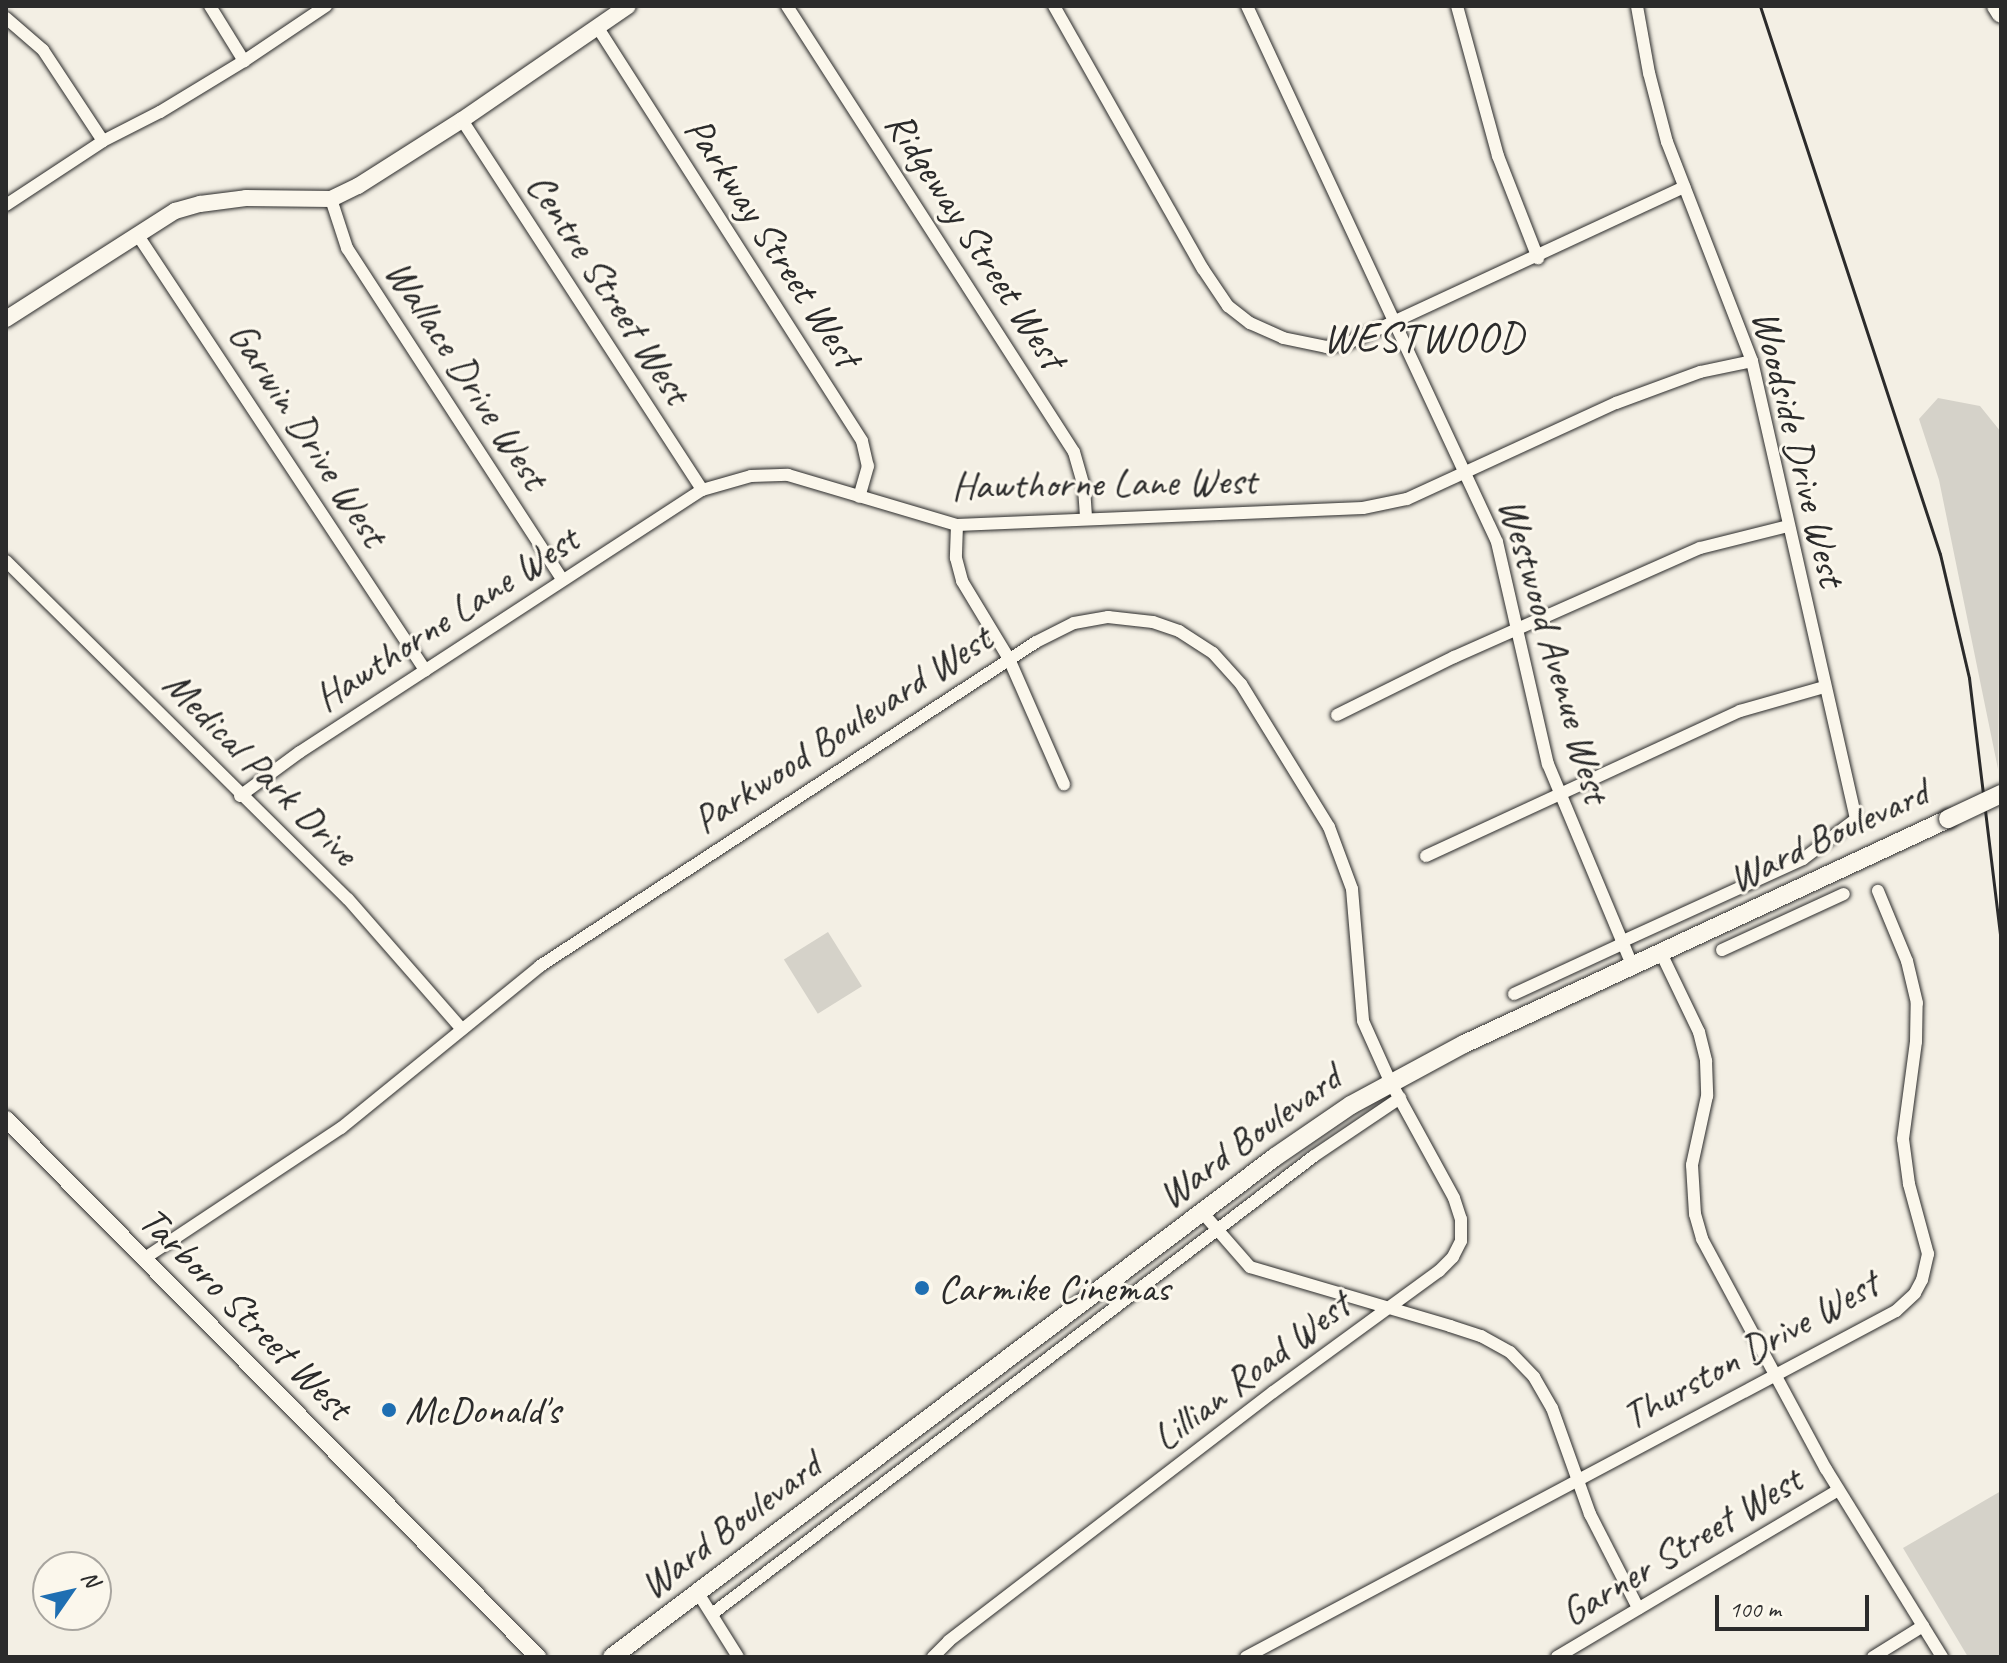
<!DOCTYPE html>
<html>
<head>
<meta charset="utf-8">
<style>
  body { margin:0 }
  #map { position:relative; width:2007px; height:1663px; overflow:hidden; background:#f3efe4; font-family:Caveat,sans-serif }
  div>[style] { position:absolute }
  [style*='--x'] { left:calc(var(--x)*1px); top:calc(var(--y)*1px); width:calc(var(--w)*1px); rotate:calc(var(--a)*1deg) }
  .green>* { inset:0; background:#d5d2c9; transform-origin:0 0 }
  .roads { filter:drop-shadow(0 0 2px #2b2b2b) drop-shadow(0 0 2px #2b2b2b) }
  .street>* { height:12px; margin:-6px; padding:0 6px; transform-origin:6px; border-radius:6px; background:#fbf7ec }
  .secondary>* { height:16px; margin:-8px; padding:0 8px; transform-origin:8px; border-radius:8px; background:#fbf7ec }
  .primary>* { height:18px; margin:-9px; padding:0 9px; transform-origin:9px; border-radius:9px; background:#fbf7ec }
  .rail>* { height:3px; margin:-1.5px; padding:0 1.5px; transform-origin:1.5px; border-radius:1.5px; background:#2b2b2b }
  .bridges { filter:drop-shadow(0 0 2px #2b2b2b) drop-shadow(0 0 2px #2b2b2b) }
  .primary-bridge>* { height:18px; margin:-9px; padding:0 9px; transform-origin:9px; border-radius:9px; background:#fbf7ec }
  .dots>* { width:22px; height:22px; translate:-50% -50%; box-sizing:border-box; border:4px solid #fbf7ec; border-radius:50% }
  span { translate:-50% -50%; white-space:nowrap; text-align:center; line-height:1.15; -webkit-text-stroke:6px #fbf7ec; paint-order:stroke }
  .street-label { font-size:40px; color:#2b2b2b }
  .poi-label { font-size:40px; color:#2b2b2b }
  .left { translate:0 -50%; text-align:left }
  .neighbourhood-label { font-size:42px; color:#2b2b2b; letter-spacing:2px }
  .frame { position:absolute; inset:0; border:8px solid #2b2b2b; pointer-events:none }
  .north { position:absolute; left:32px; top:1551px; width:80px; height:80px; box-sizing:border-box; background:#fbf7ec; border:2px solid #a8a59f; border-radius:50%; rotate:56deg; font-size:22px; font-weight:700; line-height:32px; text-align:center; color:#2b2b2b }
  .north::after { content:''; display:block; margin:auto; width:28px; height:36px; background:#1f6fb2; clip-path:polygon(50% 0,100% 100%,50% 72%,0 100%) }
  .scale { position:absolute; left:1715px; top:1595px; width:154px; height:36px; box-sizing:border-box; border:4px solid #2b2b2b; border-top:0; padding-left:10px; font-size:24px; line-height:28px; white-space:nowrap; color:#2b2b2b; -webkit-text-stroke:6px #fbf7ec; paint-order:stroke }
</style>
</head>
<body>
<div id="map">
  <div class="green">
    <i style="clip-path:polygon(1938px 398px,1980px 406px,2001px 432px,1998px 769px,1939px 480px,1919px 419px)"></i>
    <i style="left:828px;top:932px;width:64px;height:52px;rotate:58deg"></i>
    <i style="clip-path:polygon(2001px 1491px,2001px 1657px,1968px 1657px,1903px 1548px)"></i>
  </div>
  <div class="roads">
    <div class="street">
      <i style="--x:210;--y:6;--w:65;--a:58.3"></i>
      <i style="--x:787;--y:6;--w:530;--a:57.24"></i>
      <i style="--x:1074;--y:452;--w:37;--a:74"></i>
      <i style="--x:1084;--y:488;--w:31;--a:86"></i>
      <i style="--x:1054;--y:6;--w:302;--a:60.5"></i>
      <i style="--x:1203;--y:269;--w:45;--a:56"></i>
      <i style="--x:1228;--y:306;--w:28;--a:38"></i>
      <i style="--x:1250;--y:323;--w:36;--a:24"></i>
      <i style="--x:1283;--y:338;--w:44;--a:11.8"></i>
      <i style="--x:1326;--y:347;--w:20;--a:-9"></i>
      <i style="--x:1346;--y:344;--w:373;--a:-24.9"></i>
      <i style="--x:1247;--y:6;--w:591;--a:64.99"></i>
      <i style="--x:1497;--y:542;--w:228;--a:77.1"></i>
      <i style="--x:1548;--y:764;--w:220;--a:67.3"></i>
      <i style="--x:1457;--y:6;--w:156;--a:74.7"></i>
      <i style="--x:1498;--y:156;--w:110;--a:68.6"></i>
      <i style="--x:6;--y:18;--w:49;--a:40.9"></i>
      <i style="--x:43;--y:50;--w:109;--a:56.6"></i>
      <i style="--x:598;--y:28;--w:490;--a:57.4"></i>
      <i style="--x:862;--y:441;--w:26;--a:77"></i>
      <i style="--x:868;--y:466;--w:32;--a:106"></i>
      <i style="--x:462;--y:120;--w:441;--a:57"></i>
      <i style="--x:331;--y:199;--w:52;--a:71.9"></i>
      <i style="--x:347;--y:248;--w:395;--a:57"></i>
      <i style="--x:6;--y:205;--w:116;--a:-33.4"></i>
      <i style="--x:103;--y:141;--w:64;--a:-27"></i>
      <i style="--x:160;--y:112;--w:98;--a:-31.3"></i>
      <i style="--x:244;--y:61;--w:99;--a:-33.9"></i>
      <i style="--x:137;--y:234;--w:523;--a:56.55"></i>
      <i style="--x:957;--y:525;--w:33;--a:92"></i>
      <i style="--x:956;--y:558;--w:24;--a:75"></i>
      <i style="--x:962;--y:581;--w:91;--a:58.9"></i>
      <i style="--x:1009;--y:659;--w:137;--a:66.3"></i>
      <i style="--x:6;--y:561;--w:481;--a:44.7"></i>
      <i style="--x:348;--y:899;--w:173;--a:48.8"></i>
      <i style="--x:1337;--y:715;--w:131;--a:-26.4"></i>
      <i style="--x:1454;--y:657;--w:269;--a:-23.9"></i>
      <i style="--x:1700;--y:548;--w:91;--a:-14"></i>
      <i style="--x:240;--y:796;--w:74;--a:-36.3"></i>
      <i style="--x:300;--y:752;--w:480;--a:-33.1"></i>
      <i style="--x:702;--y:490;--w:51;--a:-15.9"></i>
      <i style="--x:751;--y:476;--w:37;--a:-2"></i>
      <i style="--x:788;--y:475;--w:176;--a:16.5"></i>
      <i style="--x:957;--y:525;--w:406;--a:-2.4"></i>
      <i style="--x:1363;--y:508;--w:45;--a:-11.6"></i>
      <i style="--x:1407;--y:499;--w:230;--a:-24.7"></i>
      <i style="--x:1616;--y:403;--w:90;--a:-20.3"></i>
      <i style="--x:1700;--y:372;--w:53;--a:-11.9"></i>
      <i style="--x:1426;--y:856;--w:346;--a:-24.8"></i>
      <i style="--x:1740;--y:711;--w:87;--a:-15.9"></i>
      <i style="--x:1621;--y:942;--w:200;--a:-24.5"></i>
      <i style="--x:1803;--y:859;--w:66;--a:-37"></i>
      <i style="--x:1856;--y:819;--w:470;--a:-102.8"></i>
      <i style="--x:1752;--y:361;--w:235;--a:-111.2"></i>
      <i style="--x:1667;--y:142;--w:71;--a:-104.6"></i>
      <i style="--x:1649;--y:73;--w:68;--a:-100.2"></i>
      <i style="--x:1722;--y:950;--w:134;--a:-24.7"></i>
      <i style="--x:1661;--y:953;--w:88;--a:64.3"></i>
      <i style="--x:1699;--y:1032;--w:30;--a:76"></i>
      <i style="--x:1706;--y:1061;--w:35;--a:88"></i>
      <i style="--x:1707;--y:1096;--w:71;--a:102.3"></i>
      <i style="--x:1692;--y:1165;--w:49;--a:86.5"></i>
      <i style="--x:1695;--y:1214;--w:26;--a:74"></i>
      <i style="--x:1702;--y:1239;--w:261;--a:61.7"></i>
      <i style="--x:1826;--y:1469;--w:221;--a:58.3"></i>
      <i style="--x:1514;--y:994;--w:119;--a:-24.8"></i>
      <i style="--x:1202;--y:1212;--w:73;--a:48.9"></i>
      <i style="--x:1250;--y:1267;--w:209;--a:16.4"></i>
      <i style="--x:1450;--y:1326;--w:33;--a:18"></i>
      <i style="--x:1481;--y:1336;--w:33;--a:29"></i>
      <i style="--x:1510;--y:1352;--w:35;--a:46"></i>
      <i style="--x:1534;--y:1377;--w:36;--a:60"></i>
      <i style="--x:1552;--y:1408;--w:113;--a:70.3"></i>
      <i style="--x:1590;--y:1514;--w:106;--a:62.9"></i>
      <i style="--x:145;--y:1258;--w:235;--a:-33.6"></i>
      <i style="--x:341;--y:1128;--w:257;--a:-39.1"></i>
      <i style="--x:540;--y:966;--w:592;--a:-33.15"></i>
      <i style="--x:1036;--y:642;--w:42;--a:-26.6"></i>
      <i style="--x:1074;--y:623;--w:35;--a:-10"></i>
      <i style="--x:1108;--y:617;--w:45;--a:6.3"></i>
      <i style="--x:1153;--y:622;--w:28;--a:19"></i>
      <i style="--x:1179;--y:631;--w:40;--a:32.9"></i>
      <i style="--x:1213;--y:653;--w:42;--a:47.9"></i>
      <i style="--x:1241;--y:684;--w:168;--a:58.4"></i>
      <i style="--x:1329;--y:827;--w:66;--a:69.6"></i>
      <i style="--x:1352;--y:889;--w:132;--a:85.2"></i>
      <i style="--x:1363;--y:1021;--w:66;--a:65.8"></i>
      <i style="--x:1390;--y:1081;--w:133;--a:61.3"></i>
      <i style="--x:1454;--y:1198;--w:22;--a:72"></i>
      <i style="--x:1461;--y:1219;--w:22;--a:90"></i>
      <i style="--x:1461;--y:1241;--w:18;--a:117"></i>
      <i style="--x:1453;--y:1257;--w:20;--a:135"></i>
      <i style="--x:1439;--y:1271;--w:205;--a:143.9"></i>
      <i style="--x:1273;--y:1392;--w:409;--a:142.5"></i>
      <i style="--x:949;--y:1641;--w:23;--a:135"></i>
      <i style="--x:698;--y:1593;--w:75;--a:58"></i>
      <i style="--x:712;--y:1614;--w:756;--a:-37.26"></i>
      <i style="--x:1314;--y:1156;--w:104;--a:-34"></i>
      <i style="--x:1246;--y:1657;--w:736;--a:-28.03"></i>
      <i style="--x:1896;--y:1311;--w:26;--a:-43"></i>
      <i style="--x:1915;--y:1293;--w:15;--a:-62"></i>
      <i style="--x:1922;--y:1280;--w:27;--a:-77"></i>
      <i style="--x:1928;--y:1254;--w:73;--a:-105.2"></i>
      <i style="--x:1909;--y:1184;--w:45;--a:-97.6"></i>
      <i style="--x:1903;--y:1139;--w:98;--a:-82.4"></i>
      <i style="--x:1916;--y:1042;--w:39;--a:-89"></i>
      <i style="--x:1917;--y:1003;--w:43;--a:-103.4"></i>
      <i style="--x:1907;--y:961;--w:76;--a:-112.5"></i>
      <i style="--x:1557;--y:1657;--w:327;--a:-30.7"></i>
      <i style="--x:1873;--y:1657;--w:59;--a:-31.8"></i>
    </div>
    <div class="secondary">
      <i style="--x:6;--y:319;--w:201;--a:-32.6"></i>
      <i style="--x:175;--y:211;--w:26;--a:-16"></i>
      <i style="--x:200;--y:204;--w:46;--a:-7.4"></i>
      <i style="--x:246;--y:198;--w:85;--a:0.7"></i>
      <i style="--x:331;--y:199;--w:30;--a:-26"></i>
      <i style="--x:358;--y:186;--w:123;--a:-32.4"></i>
      <i style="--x:462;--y:120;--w:201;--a:-34.5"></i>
      <i style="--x:6;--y:1119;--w:757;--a:45.32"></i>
    </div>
    <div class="primary">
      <i style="--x:1996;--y:6;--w:9;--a:58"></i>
      <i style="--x:612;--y:1657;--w:830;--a:-37.02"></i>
      <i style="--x:1275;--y:1157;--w:92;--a:-34.4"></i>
      <i style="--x:1351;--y:1105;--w:128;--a:-28.4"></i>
      <i style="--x:1464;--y:1044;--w:534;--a:-24.93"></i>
    </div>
  </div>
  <div class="rail">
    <i style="--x:1760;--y:6;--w:577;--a:71.82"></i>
    <i style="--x:1940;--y:554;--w:127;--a:76.8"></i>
    <i style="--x:1969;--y:678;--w:266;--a:83.1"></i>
  </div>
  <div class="bridges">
    <div class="primary-bridge">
      <i style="--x:1948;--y:819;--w:59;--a:-25.3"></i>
    </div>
  </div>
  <div class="dots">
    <i style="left:922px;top:1288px;background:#1f6fb2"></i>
    <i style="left:389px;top:1410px;background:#1f6fb2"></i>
  </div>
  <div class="street-label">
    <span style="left:976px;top:240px;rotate:57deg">Ridgeway Street West</span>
    <span style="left:773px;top:242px;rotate:57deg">Parkway Street West</span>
    <span style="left:609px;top:288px;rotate:57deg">Centre Street West</span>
    <span style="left:467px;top:374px;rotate:57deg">Wallace Drive West</span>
    <span style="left:308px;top:434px;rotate:57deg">Garwin Drive West</span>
    <span style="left:1799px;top:448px;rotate:76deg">Woodside Drive West</span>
    <span style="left:1104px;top:483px;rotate:-1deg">Hawthorne Lane West</span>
    <span style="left:446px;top:618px;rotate:-33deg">Hawthorne Lane West</span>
    <span style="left:1555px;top:650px;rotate:74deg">Westwood Avenue West</span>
    <span style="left:842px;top:729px;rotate:-33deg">Parkwood Boulevard West</span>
    <span style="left:261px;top:768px;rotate:45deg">Medical Park Drive</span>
    <span style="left:1828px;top:835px;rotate:-25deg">Ward Boulevard</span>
    <span style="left:1249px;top:1136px;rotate:-36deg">Ward Boulevard</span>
    <span style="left:246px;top:1313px;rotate:45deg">Tarboro Street West</span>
    <span style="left:1750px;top:1350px;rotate:-29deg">Thurston Drive West</span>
    <span style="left:1251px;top:1371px;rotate:-37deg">Lillian Road West</span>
    <span style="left:730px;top:1525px;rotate:-37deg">Ward Boulevard</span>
    <span style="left:1681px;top:1546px;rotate:-31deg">Garner Street West</span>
  </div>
  <div class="poi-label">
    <span class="left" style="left:938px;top:1288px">Carmike Cinemas</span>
    <span class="left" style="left:405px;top:1410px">McDonald's</span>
  </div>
  <div class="neighbourhood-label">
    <span style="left:1424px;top:338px">WESTWOOD</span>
  </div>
  <div class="frame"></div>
  <div class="north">N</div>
  <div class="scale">100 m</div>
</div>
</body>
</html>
